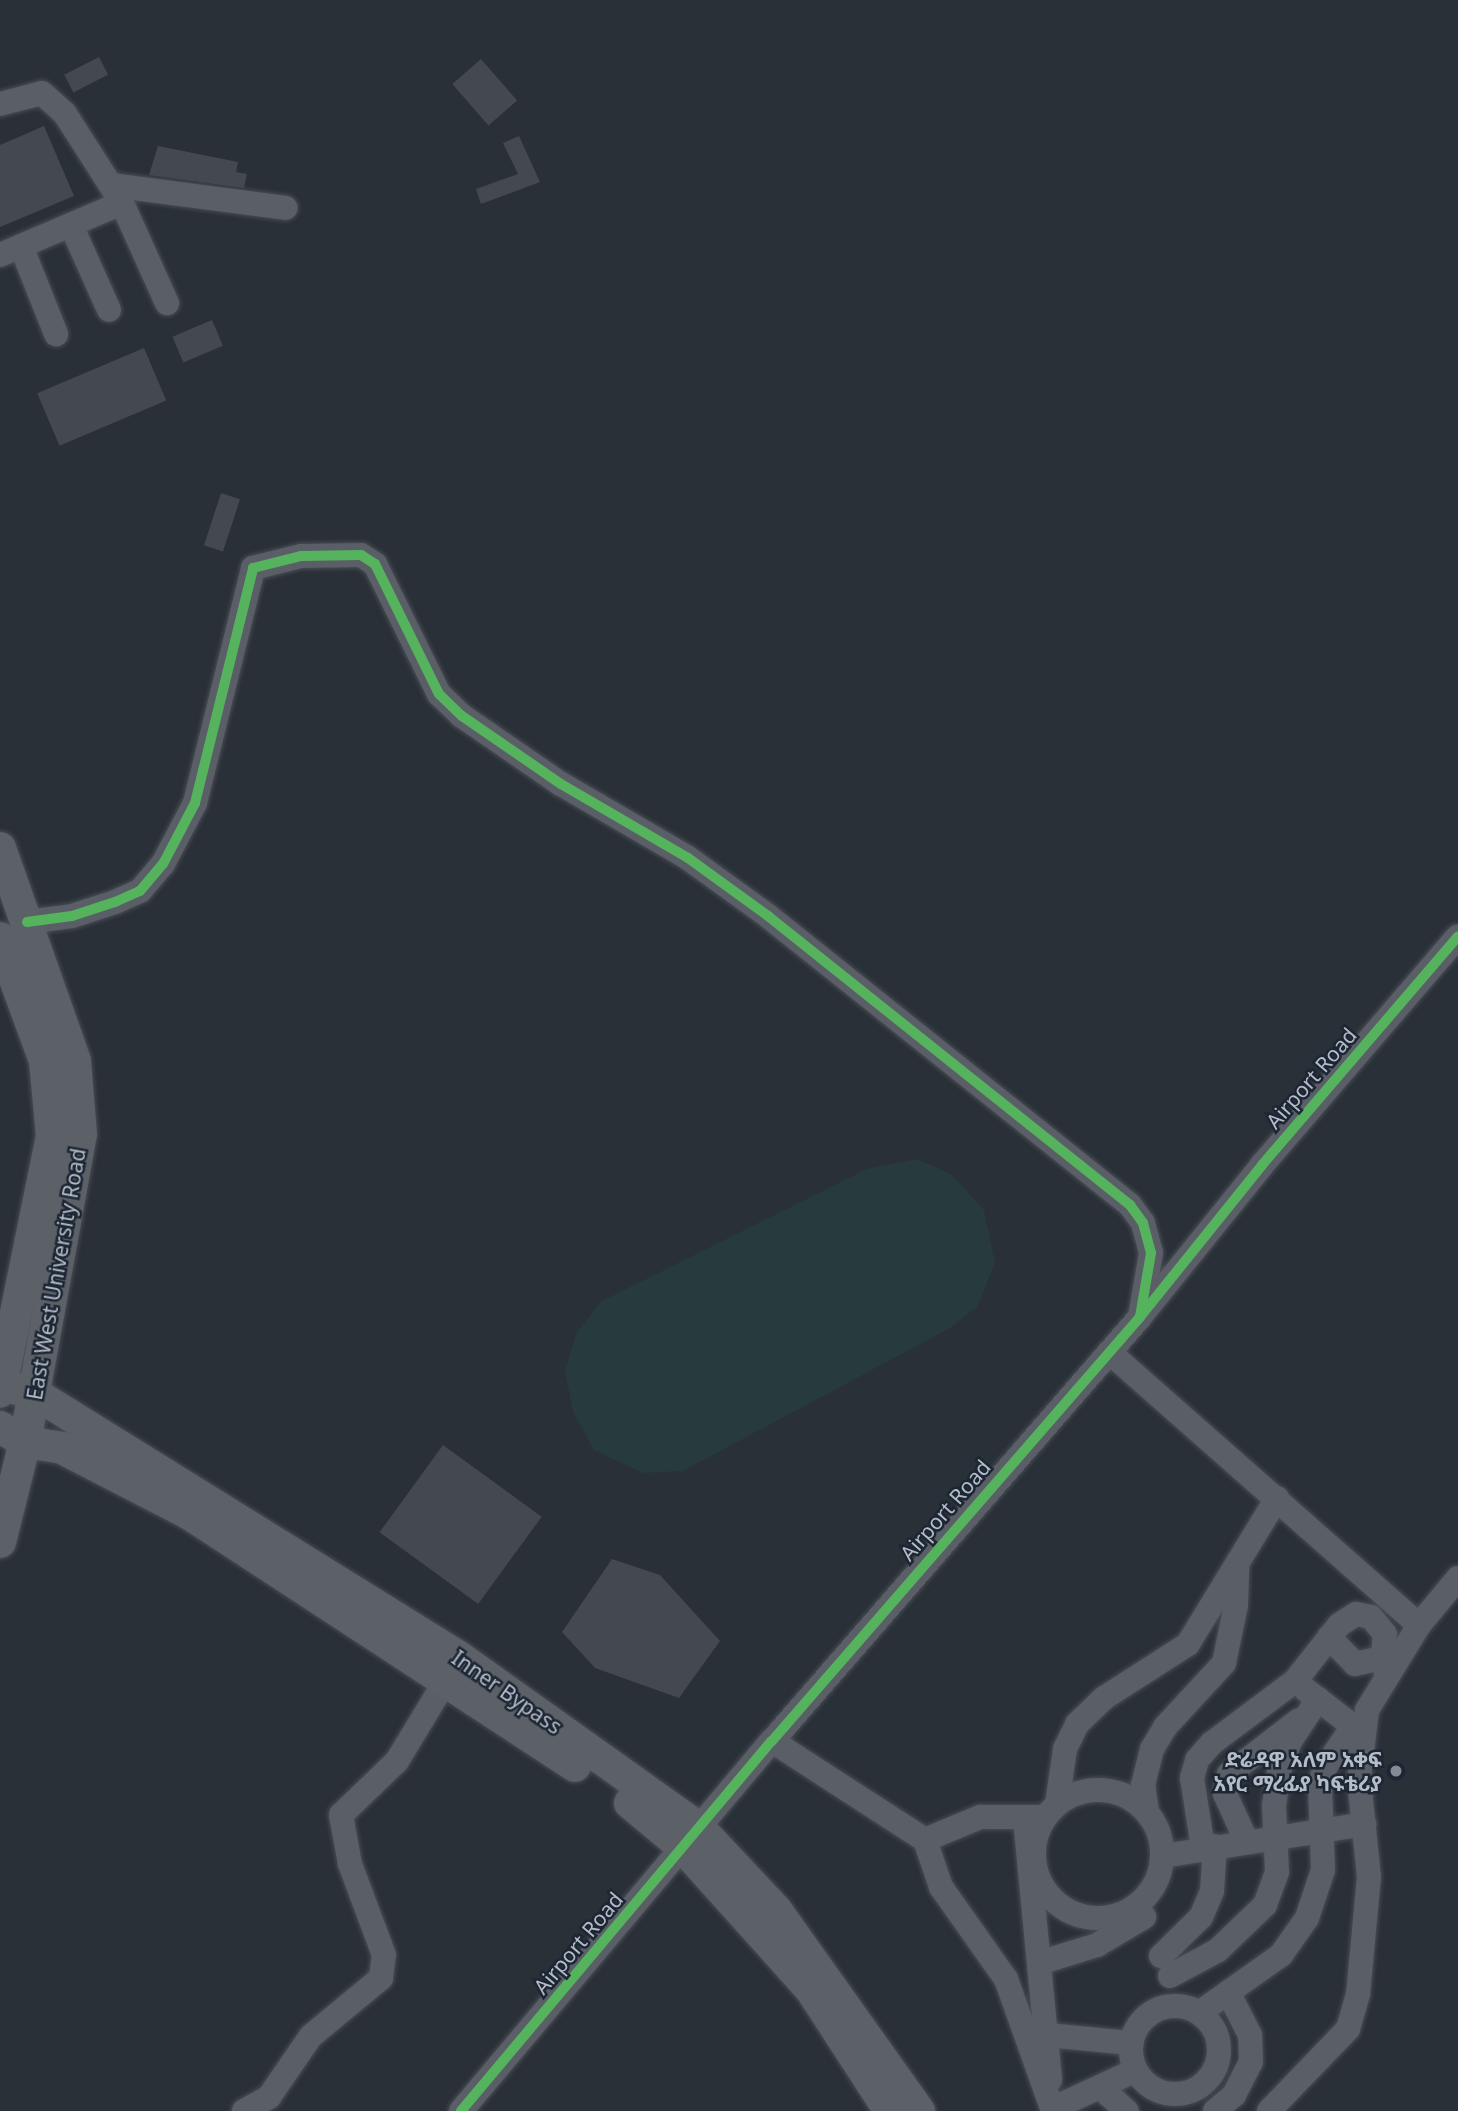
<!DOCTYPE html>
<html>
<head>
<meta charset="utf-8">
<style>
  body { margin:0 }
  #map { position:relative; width:1458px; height:2111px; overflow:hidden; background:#2a3038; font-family:"Noto Sans","Noto Sans Ethiopic",sans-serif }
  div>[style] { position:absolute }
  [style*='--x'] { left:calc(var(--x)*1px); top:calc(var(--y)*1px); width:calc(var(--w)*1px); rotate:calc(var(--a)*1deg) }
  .green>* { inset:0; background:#273a3e }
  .building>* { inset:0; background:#444950; transform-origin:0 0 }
  .roads { filter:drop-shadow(0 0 2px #484c53) drop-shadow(0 0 2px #484c53) }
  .minor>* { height:24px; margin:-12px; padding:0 12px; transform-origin:12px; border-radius:12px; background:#5a5e66 }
  .minor>.ring { margin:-12px; padding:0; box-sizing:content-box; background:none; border:24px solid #5a5e66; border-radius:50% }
  .major>* { height:32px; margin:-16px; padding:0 16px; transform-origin:16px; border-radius:16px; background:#5c6168 }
  .cycleway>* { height:10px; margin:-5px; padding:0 5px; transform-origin:5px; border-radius:5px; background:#56b35d }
  .dots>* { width:19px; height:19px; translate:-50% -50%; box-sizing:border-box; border:4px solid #1d2633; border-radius:50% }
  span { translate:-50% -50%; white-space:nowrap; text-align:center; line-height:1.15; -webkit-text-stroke:5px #1d2633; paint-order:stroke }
  .street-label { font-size:21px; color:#b4bcc9 }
  .poi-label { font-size:21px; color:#b4bcc9; font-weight:700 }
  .right { translate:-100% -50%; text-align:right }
</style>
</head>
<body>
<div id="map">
  <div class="green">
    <i style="clip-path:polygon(917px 1159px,951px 1174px,984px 1210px,995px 1263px,977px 1307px,950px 1328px,683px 1471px,643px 1473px,594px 1450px,573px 1412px,565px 1371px,577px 1332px,602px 1301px,867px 1169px)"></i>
  </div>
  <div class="building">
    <i style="left:99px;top:57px;width:20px;height:39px;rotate:63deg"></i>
    <i style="left:481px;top:59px;width:55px;height:38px;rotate:49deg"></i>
    <i style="clip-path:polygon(44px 126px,74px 196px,0 227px,0 145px)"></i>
    <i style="clip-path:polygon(519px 136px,540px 182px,481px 204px,476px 189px,518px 174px,503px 143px)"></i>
    <i style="clip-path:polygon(158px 146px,238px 162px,236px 172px,247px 174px,244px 188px,149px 175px)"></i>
    <i style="left:212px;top:320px;width:28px;height:43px;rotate:67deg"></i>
    <i style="left:144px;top:348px;width:57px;height:116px;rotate:67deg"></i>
    <i style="left:221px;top:493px;width:20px;height:55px;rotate:18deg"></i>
    <i style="left:443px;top:1445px;width:122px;height:108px;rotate:36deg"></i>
    <i style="clip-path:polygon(612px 1559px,660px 1575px,720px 1641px,679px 1698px,595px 1668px,562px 1632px)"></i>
  </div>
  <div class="roads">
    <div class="minor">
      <i style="--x:0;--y:104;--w:43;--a:-14.7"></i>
      <i style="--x:42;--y:93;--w:31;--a:42"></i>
      <i style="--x:65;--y:114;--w:106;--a:57.4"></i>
      <i style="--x:122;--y:203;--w:110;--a:65.8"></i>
      <i style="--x:111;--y:185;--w:176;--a:7.5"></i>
      <i style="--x:71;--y:225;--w:93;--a:65.9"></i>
      <i style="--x:21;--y:246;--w:95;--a:68.3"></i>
      <i style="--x:0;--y:255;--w:133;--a:-23.1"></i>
      <i style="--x:27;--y:922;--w:45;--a:-7.6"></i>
      <i style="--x:72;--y:916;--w:45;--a:-18"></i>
      <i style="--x:115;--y:902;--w:27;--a:-24"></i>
      <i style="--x:140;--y:891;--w:35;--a:-50"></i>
      <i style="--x:163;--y:864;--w:69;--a:-62.3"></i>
      <i style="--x:195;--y:803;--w:242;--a:-76.1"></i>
      <i style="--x:253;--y:568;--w:49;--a:-14"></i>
      <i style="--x:301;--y:556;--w:60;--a:-1"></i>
      <i style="--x:361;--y:555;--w:17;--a:33"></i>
      <i style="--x:375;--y:564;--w:145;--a:63.8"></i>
      <i style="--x:439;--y:694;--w:32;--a:44"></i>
      <i style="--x:462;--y:716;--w:120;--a:34.5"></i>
      <i style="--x:561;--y:784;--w:147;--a:30.2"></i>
      <i style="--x:688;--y:858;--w:99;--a:35.9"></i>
      <i style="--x:768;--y:916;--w:463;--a:38.6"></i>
      <i style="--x:1130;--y:1205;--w:22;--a:54"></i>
      <i style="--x:1143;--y:1223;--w:31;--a:75"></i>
      <i style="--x:1151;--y:1253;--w:65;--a:99.8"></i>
      <i style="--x:1109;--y:1352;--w:413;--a:41.4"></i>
      <i style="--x:1329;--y:1637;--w:37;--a:46"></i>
      <i style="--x:1355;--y:1664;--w:28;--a:-13"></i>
      <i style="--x:1306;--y:1690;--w:71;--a:37.5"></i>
      <i style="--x:772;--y:1741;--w:182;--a:32.9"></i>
      <i style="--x:925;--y:1840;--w:50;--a:71.2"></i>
      <i style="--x:941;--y:1887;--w:113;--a:54.8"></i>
      <i style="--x:1006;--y:1979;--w:140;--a:70.4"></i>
      <i class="ring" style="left:1034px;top:1790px;width:104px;height:104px"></i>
      <i style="--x:1057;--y:1804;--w:56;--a:-81.7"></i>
      <i style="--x:1065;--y:1749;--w:28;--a:-64"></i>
      <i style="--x:1077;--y:1724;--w:37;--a:-44"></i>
      <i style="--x:1104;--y:1698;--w:100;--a:-32.7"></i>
      <i style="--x:1188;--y:1644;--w:171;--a:-58.6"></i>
      <i style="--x:1147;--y:1812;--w:27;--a:-98"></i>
      <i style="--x:1143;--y:1785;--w:37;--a:-76"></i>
      <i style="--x:1152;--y:1749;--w:26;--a:-59"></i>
      <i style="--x:1165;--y:1727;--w:87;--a:-47.3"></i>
      <i style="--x:1224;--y:1663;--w:59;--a:-78.3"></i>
      <i style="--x:1236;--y:1605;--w:36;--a:-88"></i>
      <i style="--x:1025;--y:1819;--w:262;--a:84.5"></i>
      <i style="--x:925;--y:1840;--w:60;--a:-22.7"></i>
      <i style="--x:980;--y:1817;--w:61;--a:0"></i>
      <i style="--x:1246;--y:1840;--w:51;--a:-114.5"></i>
      <i style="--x:1225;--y:1794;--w:20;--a:-79"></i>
      <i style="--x:1229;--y:1774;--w:88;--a:-37.6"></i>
      <i style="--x:1203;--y:1848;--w:71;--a:-98.9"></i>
      <i style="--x:1192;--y:1778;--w:19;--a:-74"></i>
      <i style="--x:1197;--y:1760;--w:23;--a:-49"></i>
      <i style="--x:1212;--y:1743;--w:104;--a:-36.8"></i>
      <i style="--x:1295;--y:1681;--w:71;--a:-51.8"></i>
      <i style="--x:1339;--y:1625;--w:20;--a:-33"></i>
      <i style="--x:1356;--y:1614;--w:15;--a:11"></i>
      <i style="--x:1371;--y:1617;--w:22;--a:51"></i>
      <i style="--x:1385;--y:1634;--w:28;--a:96"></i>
      <i style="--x:1382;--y:1662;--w:12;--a:66"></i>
      <i style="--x:1163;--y:1856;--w:204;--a:-9"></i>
      <i style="--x:1161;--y:1956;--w:56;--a:-44.3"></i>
      <i style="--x:1201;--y:1917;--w:28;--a:-67"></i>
      <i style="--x:1212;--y:1891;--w:45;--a:-86.2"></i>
      <i style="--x:1042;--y:1962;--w:58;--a:-17.2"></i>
      <i style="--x:1097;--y:1945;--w:55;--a:-30.8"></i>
      <i style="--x:1170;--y:1976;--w:55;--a:-28.4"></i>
      <i style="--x:1218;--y:1950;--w:65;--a:-43.8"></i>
      <i style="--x:1265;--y:1905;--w:35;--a:-70"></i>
      <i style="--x:1277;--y:1872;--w:66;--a:-92.6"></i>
      <i style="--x:1274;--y:1806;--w:35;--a:-82"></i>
      <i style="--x:1279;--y:1771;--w:30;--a:-70"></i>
      <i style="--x:1289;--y:1743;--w:53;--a:-56.6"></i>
      <i class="ring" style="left:1131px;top:2006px;width:64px;height:64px"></i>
      <i style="--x:1199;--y:2013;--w:100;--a:-35.3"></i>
      <i style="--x:1281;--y:1955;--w:45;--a:-54.9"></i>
      <i style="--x:1307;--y:1918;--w:51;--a:-71.6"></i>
      <i style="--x:1323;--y:1870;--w:86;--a:-92"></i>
      <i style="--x:1320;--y:1784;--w:16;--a:-75"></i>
      <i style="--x:1324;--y:1769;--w:52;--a:-56"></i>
      <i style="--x:1048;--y:2035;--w:82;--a:5.6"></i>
      <i style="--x:1100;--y:2087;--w:36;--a:42"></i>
      <i style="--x:1052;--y:2109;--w:90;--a:-24.9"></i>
      <i style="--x:244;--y:2111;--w:29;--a:-29"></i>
      <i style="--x:269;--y:2097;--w:74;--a:-55.5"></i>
      <i style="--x:311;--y:2036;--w:91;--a:-39.6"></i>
      <i style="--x:381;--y:1978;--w:23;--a:-83"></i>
      <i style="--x:384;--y:1955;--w:97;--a:-110.5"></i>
      <i style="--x:350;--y:1864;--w:50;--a:-100.4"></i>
      <i style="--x:341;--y:1815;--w:78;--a:-44"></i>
      <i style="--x:397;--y:1761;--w:110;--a:-58.8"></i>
      <i style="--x:461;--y:2111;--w:483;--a:-50"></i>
      <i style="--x:772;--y:1741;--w:561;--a:-49.04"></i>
      <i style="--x:1140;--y:1317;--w:195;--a:-51.2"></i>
      <i style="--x:1262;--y:1165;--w:301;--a:-49.4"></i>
      <i style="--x:1215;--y:2111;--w:25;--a:-40"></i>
      <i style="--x:1234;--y:2095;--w:37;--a:-63"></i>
      <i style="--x:1251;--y:2062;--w:27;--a:-92"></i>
      <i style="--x:1250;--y:2035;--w:48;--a:-117.1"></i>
      <i style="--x:1269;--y:2111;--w:114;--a:-46.1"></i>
      <i style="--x:1348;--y:2029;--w:35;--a:-74"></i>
      <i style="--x:1358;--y:1995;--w:119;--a:-84.7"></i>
      <i style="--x:1369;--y:1877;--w:98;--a:-95.9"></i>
      <i style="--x:1359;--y:1780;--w:70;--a:-83.5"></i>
      <i style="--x:1367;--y:1710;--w:100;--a:-58.5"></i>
      <i style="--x:1419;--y:1625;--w:61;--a:-50.3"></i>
    </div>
    <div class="major">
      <i style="--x:0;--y:848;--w:226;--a:70.6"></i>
      <i style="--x:75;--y:1061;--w:73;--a:85.3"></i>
      <i style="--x:81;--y:1134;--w:313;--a:100.3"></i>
      <i style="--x:25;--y:1442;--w:103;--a:104"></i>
      <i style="--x:0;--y:938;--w:131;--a:69.9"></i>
      <i style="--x:45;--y:1061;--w:75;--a:84.7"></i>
      <i style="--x:52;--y:1136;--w:261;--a:101.5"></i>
      <i style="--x:0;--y:1385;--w:35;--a:13"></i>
      <i style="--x:34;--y:1393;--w:500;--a:31.85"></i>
      <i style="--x:459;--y:1657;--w:295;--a:35.5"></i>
      <i style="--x:699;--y:1828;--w:112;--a:46.8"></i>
      <i style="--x:776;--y:1910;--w:247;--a:54.6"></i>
      <i style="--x:0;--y:1427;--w:29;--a:31"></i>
      <i style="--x:25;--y:1442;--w:37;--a:9"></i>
      <i style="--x:62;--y:1448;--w:144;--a:27.3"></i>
      <i style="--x:190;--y:1514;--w:460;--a:33.2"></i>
      <i style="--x:630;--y:1803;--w:69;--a:39.7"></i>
      <i style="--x:683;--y:1847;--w:193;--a:48.1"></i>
      <i style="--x:812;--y:1991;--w:143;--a:57"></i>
    </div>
  </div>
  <div class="cycleway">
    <i style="--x:27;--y:922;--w:45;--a:-7.6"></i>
    <i style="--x:72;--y:916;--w:45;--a:-18"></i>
    <i style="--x:115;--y:902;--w:27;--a:-24"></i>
    <i style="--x:140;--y:891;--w:35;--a:-50"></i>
    <i style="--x:163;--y:864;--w:69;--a:-62.3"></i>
    <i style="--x:195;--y:803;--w:242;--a:-76.1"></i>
    <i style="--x:253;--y:568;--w:49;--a:-14"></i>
    <i style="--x:301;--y:556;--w:60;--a:-1"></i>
    <i style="--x:361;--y:555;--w:17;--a:33"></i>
    <i style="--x:375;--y:564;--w:145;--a:63.8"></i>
    <i style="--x:439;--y:694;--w:32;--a:44"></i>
    <i style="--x:462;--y:716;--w:120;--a:34.5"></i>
    <i style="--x:561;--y:784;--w:147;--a:30.2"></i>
    <i style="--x:688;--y:858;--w:99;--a:35.9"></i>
    <i style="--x:768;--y:916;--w:463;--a:38.6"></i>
    <i style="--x:1130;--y:1205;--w:22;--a:54"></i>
    <i style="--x:1143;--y:1223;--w:31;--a:75"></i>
    <i style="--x:1151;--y:1253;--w:65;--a:99.8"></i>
    <i style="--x:461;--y:2111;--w:483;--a:-50"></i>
    <i style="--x:772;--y:1741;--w:561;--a:-49.04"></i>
    <i style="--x:1140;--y:1317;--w:195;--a:-51.2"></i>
    <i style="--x:1262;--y:1165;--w:301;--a:-49.4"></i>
  </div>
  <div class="dots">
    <i style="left:1396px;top:1771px;background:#848b96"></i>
  </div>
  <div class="street-label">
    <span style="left:1311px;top:1078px;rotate:-49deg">Airport Road</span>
    <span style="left:56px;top:1274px;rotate:-80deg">East West University Road</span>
    <span style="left:945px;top:1510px;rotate:-49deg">Airport Road</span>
    <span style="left:507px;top:1692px;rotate:35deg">Inner Bypass</span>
    <span style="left:578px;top:1943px;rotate:-50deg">Airport Road</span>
  </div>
  <div class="poi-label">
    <span class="right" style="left:1382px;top:1771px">ድሬዳዋ አለም አቀፍ<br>አየር ማረፊያ ካፍቴሪያ</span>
  </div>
</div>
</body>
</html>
